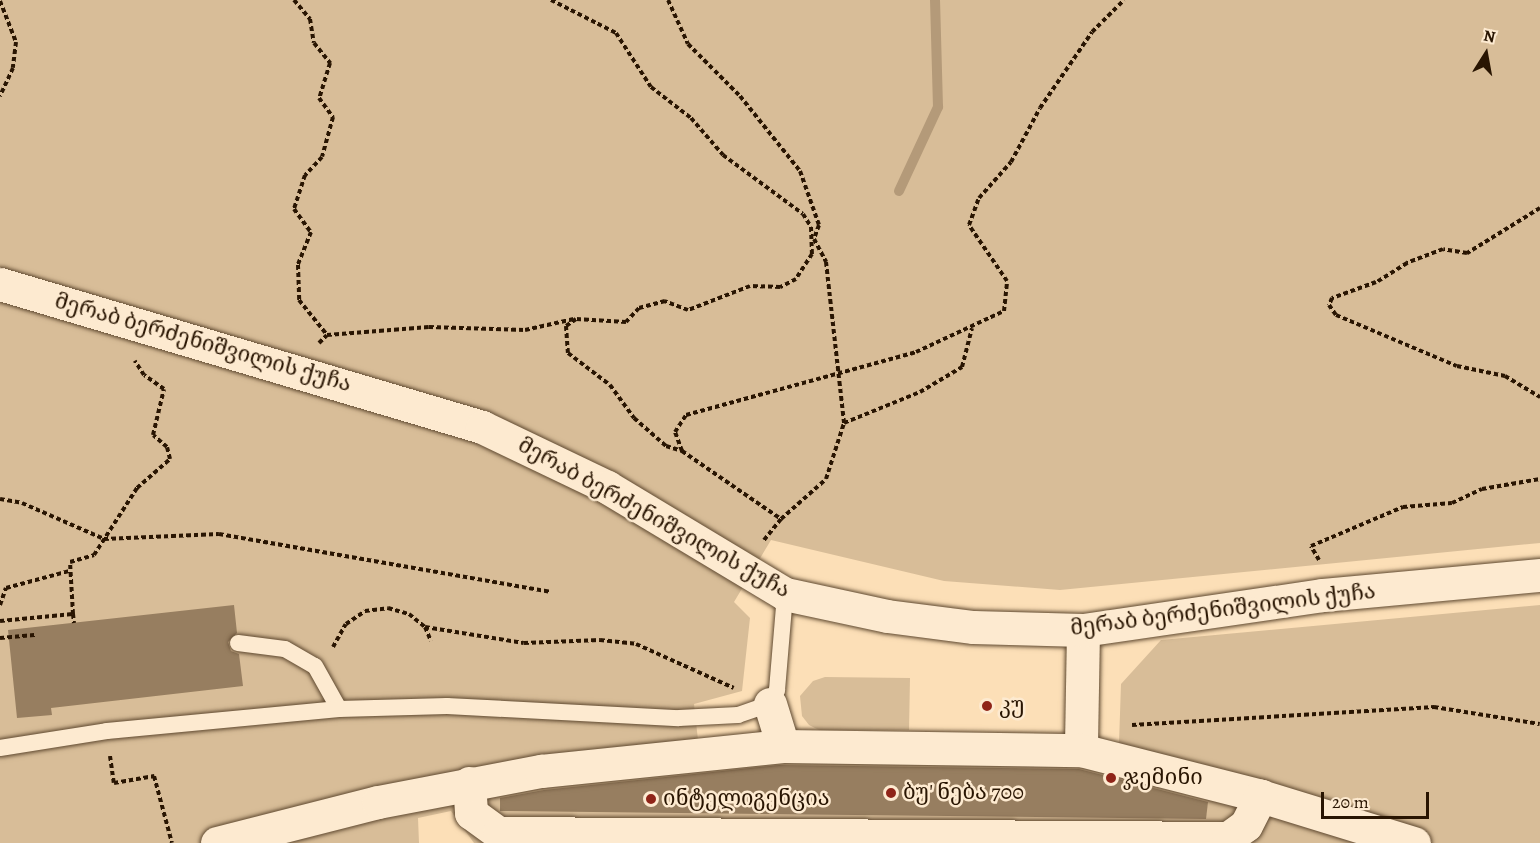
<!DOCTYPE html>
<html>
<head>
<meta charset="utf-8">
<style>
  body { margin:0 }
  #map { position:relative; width:1540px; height:843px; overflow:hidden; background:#fcdfb7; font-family:Alegreya,"Noto Serif Georgian",serif }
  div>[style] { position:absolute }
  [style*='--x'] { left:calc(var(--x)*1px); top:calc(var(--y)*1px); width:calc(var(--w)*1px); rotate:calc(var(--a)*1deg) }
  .green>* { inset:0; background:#d8bd98 }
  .stream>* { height:10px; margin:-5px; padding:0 5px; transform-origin:5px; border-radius:5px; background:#b49a79 }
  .building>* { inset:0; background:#977e60 }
  .path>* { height:4px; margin-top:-2px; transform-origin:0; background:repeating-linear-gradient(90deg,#291502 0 4.5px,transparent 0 7.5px) }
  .roads { filter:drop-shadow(0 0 2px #5e482f) drop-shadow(0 0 2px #5e482f) }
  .lane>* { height:16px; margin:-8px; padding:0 8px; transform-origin:8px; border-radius:8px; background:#fdead0 }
  .street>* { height:33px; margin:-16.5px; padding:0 16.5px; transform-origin:16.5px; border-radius:16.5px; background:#fdead0 }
  .secondary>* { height:33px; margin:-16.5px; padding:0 16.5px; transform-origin:16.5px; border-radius:16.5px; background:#fdead0 }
  .dots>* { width:16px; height:16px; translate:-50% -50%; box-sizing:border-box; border:3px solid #fdead0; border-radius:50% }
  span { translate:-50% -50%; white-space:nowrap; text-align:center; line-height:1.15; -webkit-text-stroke:5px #fdead0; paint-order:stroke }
  .street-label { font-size:22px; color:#291502 }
  .poi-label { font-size:22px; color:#291502 }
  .left { translate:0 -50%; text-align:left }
  .north { position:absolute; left:1456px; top:24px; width:60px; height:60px; -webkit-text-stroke:4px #fdead0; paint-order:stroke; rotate:11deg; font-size:16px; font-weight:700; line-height:24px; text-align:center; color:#291502 }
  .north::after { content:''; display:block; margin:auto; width:21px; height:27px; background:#291502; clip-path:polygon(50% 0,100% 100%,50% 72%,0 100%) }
  .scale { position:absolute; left:1321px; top:792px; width:108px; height:27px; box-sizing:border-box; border:3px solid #291502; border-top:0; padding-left:8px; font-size:18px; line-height:21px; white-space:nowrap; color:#291502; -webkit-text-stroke:4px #fdead0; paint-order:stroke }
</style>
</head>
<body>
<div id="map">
  <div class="green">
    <i style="clip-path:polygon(0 0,1540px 0,1540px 543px,1060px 590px,944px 581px,771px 540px,734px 602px,750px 618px,742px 691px,694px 704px,698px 740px,790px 735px,1119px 743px,1121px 684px,1161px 640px,1540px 605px,1540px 843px,474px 843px,451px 811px,418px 818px,419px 843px,0 843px)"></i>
    <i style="clip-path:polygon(825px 677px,910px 678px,909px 730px,819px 730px,809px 725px,802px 716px,800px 696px,813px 681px)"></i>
  </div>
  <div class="stream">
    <i style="--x:899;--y:191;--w:93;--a:-65.1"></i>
    <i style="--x:938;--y:107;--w:107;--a:-91.6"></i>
  </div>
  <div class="building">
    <i style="clip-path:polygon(234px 605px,237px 633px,228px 642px,231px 651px,239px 654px,243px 686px,51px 708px,52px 715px,17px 718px,8px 630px)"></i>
    <i style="clip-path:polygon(779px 765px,1079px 769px,1208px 802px,1206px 819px,500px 811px,500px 798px,544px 790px)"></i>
  </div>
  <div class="path">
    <i style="--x:294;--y:0;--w:25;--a:50"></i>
    <i style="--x:310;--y:19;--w:24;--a:81"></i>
    <i style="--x:314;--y:43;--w:26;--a:51"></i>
    <i style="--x:330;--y:63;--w:37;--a:107"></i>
    <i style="--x:319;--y:98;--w:24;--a:54"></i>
    <i style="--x:333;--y:117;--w:41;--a:105.4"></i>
    <i style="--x:322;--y:157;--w:25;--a:133"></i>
    <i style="--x:305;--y:175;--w:36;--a:108"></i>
    <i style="--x:294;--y:209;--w:29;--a:54"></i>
    <i style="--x:311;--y:232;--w:35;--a:112"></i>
    <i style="--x:298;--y:265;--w:35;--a:88"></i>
    <i style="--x:299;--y:300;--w:45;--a:51.3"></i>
    <i style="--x:551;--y:0;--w:73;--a:26.9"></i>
    <i style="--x:616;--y:33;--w:64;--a:57.1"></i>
    <i style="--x:651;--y:87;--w:51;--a:37.8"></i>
    <i style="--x:691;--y:118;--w:49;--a:49.1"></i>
    <i style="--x:723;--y:155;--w:99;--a:36.4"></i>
    <i style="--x:803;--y:214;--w:15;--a:58"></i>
    <i style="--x:811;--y:227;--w:27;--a:88"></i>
    <i style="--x:812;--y:254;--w:30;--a:123"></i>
    <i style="--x:796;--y:279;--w:18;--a:153"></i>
    <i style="--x:780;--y:287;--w:30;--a:-178"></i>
    <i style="--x:750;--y:286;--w:66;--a:158.8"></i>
    <i style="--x:688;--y:310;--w:25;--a:-159"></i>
    <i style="--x:665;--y:301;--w:27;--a:165"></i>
    <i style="--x:639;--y:308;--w:19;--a:133"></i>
    <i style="--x:626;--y:322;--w:50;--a:-176.6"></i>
    <i style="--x:576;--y:319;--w:12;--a:145"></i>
    <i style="--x:566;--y:326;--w:27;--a:86"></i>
    <i style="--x:568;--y:353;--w:53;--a:37.3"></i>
    <i style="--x:610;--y:385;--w:41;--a:54"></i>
    <i style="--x:634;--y:418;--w:43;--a:41.2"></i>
    <i style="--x:666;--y:446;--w:17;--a:17"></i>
    <i style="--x:682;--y:451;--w:120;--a:34.5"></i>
    <i style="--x:781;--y:519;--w:27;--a:129"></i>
    <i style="--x:668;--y:0;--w:48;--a:65.6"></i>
    <i style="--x:688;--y:44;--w:74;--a:45"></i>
    <i style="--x:740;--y:96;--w:96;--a:51.3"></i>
    <i style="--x:800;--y:171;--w:57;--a:70.6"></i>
    <i style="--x:819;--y:225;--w:15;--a:110"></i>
    <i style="--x:814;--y:239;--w:26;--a:62"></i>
    <i style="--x:826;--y:262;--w:162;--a:83.6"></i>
    <i style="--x:0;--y:1;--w:44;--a:68.7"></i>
    <i style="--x:16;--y:42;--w:26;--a:97"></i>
    <i style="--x:13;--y:68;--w:31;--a:115"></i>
    <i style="--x:1540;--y:208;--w:86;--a:148.3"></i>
    <i style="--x:1467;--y:253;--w:24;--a:-171"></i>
    <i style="--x:1443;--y:249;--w:39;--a:159"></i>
    <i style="--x:1407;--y:263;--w:36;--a:148"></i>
    <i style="--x:1376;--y:282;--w:47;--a:160"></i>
    <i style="--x:1332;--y:298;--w:8;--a:113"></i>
    <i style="--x:1329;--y:305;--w:12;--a:55"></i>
    <i style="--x:1336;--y:315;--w:131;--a:22.9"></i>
    <i style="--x:1457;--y:366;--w:49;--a:11.8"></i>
    <i style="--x:1505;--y:376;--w:41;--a:31"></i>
    <i style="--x:319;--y:343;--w:11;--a:-45"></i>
    <i style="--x:327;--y:335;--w:102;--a:-4.5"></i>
    <i style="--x:429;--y:327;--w:96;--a:1.8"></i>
    <i style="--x:525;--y:330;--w:50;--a:-12.7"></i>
    <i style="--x:682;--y:451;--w:20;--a:-110"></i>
    <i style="--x:675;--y:432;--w:20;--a:-57"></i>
    <i style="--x:686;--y:415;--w:238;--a:-15.3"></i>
    <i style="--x:916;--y:352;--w:97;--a:-25"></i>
    <i style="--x:1004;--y:311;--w:30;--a:-84"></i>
    <i style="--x:1007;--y:281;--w:68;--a:-124.2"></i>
    <i style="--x:969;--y:225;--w:29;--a:-70"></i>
    <i style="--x:979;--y:198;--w:48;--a:-48.4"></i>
    <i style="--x:1011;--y:162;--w:61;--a:-61.8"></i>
    <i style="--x:1040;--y:108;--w:92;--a:-55.6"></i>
    <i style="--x:1092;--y:32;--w:45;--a:-45"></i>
    <i style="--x:0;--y:499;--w:22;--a:10"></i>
    <i style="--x:22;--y:503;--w:90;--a:23.7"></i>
    <i style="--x:104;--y:539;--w:115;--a:-2.5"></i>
    <i style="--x:219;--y:534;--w:336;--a:9.9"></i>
    <i style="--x:781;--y:519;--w:60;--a:-41.6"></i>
    <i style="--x:826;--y:479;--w:59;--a:-72.2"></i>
    <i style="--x:844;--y:423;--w:82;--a:-22.2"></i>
    <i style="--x:920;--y:392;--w:49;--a:-30.8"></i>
    <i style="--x:962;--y:367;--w:40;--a:-75.6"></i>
    <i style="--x:1319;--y:560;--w:16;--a:-120"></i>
    <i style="--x:1311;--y:546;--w:100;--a:-23"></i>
    <i style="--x:1403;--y:507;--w:49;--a:-4.7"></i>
    <i style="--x:1452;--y:503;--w:33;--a:-25"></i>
    <i style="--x:1482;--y:489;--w:59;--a:-9.8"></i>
    <i style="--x:0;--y:605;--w:18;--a:-71"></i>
    <i style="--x:6;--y:588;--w:65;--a:-15.1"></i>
    <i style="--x:73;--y:614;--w:52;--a:-93.3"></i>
    <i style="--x:70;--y:562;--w:25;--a:-16"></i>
    <i style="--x:94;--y:555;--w:80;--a:-57.3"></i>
    <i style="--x:137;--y:488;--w:44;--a:-41.3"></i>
    <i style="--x:170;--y:459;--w:12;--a:-104"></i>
    <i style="--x:167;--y:447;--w:18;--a:-139"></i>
    <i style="--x:153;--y:435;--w:47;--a:-76.6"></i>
    <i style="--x:164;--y:389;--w:24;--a:-145"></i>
    <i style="--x:144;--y:375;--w:17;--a:-123"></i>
    <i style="--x:0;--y:621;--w:73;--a:-5.5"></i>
    <i style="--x:73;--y:614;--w:9;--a:84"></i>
    <i style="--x:425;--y:627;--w:100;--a:9.2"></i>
    <i style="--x:524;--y:643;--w:76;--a:-2.3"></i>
    <i style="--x:600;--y:640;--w:36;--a:6"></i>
    <i style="--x:636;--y:644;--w:107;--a:24.2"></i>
    <i style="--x:0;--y:638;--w:37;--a:-5"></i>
    <i style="--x:333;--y:647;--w:26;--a:-61"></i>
    <i style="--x:346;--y:624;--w:23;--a:-34"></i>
    <i style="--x:365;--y:611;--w:23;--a:-7"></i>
    <i style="--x:388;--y:608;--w:22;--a:16"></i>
    <i style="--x:409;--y:614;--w:21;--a:39"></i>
    <i style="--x:425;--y:627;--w:15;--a:67"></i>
    <i style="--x:1132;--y:725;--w:303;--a:-3.4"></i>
    <i style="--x:1434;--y:707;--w:107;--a:9.1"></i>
    <i style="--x:110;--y:756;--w:27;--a:82"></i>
    <i style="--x:114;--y:783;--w:41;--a:-9.9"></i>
    <i style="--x:154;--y:776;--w:69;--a:75"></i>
  </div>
  <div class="roads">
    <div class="lane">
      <i style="--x:238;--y:643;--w:47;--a:7.3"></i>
      <i style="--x:285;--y:649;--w:34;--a:30"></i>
      <i style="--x:315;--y:666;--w:49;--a:60.8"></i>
      <i style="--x:0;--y:748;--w:108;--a:-9"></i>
      <i style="--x:107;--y:731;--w:233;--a:-5.4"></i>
      <i style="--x:339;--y:709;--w:108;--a:-1.6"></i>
      <i style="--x:447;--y:706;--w:232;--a:3"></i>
      <i style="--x:679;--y:718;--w:59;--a:-2.9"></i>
      <i style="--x:738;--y:715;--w:34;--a:-19"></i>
      <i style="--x:770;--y:704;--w:16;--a:-63"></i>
      <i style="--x:777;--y:690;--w:96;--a:-85.2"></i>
    </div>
    <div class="street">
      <i style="--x:1083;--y:630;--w:120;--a:91"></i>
      <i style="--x:1081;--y:750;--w:186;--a:14.3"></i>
      <i style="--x:1261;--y:796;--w:160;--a:17.1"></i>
      <i style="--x:770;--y:704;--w:44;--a:72.8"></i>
      <i style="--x:469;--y:783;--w:30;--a:86"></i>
      <i style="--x:471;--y:813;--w:34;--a:36"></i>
      <i style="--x:499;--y:833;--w:729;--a:0.39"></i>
      <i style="--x:1228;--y:838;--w:22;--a:-36"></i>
      <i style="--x:1246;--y:825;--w:33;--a:-63"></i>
      <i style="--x:217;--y:843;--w:166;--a:-14.3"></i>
      <i style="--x:378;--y:802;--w:166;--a:-10.8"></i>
      <i style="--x:541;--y:771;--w:243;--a:-5.9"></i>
      <i style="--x:783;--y:746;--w:298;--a:0.8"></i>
    </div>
    <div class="secondary">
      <i style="--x:0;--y:284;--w:503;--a:16.52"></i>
      <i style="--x:482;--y:427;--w:139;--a:25.6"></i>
      <i style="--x:607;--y:487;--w:208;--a:31"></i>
      <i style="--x:785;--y:594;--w:104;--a:12.2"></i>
      <i style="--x:887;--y:616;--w:87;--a:7.3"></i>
      <i style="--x:973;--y:627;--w:110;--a:1.6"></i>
      <i style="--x:1083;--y:630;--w:243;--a:-8.3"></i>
      <i style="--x:1323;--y:595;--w:218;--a:-5.3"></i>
    </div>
  </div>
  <div class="dots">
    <i style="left:987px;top:706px;background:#8f2418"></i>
    <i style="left:1111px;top:778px;background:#8f2418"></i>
    <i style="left:891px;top:793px;background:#8f2418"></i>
    <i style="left:651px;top:799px;background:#8f2418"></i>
  </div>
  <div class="street-label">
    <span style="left:203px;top:343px;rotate:16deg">მერაბ ბერძენიშვილის ქუჩა</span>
    <span style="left:654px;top:518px;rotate:29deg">მერაბ ბერძენიშვილის ქუჩა</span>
    <span style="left:1223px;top:610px;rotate:-7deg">მერაბ ბერძენიშვილის ქუჩა</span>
  </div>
  <div class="poi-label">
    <span class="left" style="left:999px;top:706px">კუ</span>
    <span class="left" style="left:1123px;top:778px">ჯემინი</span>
    <span class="left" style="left:903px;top:793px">ბუ' ნება 700</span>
    <span class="left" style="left:663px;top:799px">ინტელიგენცია</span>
  </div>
  <div class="north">N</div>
  <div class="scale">20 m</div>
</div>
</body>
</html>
